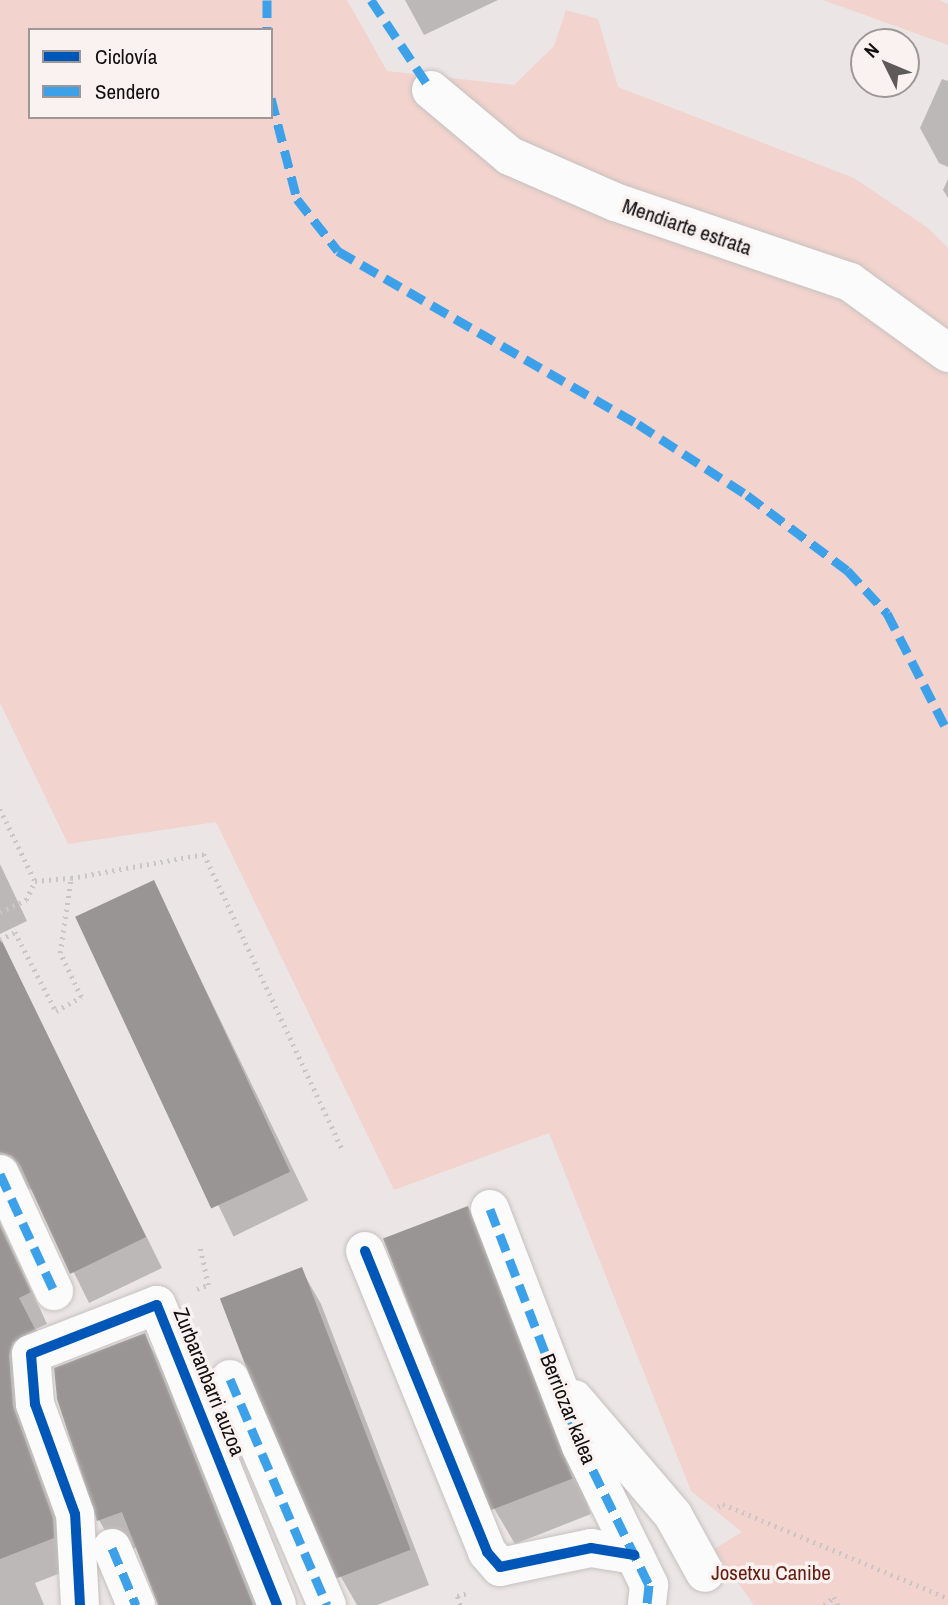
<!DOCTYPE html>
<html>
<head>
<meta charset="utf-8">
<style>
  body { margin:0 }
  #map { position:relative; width:948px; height:1605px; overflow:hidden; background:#ebe6e5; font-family:"Archivo Narrow",sans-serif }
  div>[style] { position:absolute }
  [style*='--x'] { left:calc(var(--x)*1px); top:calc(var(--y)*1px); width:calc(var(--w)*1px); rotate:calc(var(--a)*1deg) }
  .green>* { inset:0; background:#f2d3cd }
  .shadow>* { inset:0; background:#0003; transform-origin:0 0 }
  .building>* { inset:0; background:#989594; transform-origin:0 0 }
  .path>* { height:4.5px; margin-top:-2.25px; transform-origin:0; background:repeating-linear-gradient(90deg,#c9c7c6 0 2px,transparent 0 7px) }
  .roads { filter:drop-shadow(0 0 2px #c5c1c0) drop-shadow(0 0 2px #c5c1c0) }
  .minor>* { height:38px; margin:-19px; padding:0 19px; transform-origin:19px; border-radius:19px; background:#fcfbfb }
  .quiet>* { height:9px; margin-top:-4.5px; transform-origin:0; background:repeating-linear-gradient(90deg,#3da1ea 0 18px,transparent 0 27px) }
  .cycleway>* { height:10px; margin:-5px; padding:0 5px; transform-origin:5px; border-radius:5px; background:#0057b8 }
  span { translate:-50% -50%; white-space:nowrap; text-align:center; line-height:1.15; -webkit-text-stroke:7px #faf2f0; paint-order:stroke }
  .street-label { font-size:21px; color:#120f0f }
  .park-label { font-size:21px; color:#671c0e }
  .legend { position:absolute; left:28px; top:28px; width:245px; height:91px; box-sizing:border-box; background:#faf2f0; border:2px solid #9d9796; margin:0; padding:9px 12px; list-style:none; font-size:21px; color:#120f0f }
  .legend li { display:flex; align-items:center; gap:14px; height:35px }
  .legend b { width:35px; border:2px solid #9d9796 }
  .north { position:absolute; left:850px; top:28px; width:70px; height:70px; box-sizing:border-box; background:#faf2f0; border:2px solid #9d9796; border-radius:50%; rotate:313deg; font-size:19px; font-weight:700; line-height:28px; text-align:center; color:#120f0f }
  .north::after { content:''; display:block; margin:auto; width:24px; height:32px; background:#5e5a5a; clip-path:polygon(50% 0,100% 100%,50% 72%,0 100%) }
</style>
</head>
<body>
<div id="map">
  <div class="green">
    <i style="clip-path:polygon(evenodd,0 0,347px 0,387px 71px,514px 85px,554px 46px,566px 10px,598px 19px,618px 87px,854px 178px,928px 228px,948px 248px,948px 1605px,754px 1605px,714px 1549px,742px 1532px,691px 1491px,549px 1133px,394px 1190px,216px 822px,68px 844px,0 703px,0 0,30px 30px,271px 30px,271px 117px,30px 117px,30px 30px)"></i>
    <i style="clip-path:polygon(823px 0,939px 0,948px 4px,948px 45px)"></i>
  </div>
  <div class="shadow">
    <i style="clip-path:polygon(405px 0,498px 0,424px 35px)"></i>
    <i style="clip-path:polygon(942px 79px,948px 81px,948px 167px,939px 163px,920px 128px)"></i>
    <i style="clip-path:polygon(948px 179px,948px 198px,943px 190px)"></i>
    <i style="clip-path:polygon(0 864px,27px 921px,0 934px)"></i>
    <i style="left:153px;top:882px;width:354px;height:83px;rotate:64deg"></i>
    <i style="clip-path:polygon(11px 963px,162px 1268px,89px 1303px,34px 1192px,20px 1182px,0 1192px,0 969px)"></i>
    <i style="clip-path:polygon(468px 1208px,487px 1242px,591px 1514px,515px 1544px,495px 1510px,385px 1240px)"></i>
    <i style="clip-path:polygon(0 1222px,47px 1324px,36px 1329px,51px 1360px,30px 1438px,70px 1551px,71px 1569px,35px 1583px,44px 1605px,0 1605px)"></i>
    <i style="clip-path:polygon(301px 1269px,321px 1304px,429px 1585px,377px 1605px,357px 1605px,341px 1577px)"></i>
    <i style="clip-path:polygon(144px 1335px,164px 1370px,258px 1605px,160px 1605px,138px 1547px,119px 1555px,99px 1520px,58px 1399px)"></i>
  </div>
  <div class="building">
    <i style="left:154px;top:880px;width:322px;height:87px;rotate:65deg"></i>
    <i style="clip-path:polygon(0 937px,146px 1237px,70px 1274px,20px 1165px,12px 1156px,0 1152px)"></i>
    <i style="left:468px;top:1206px;width:292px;height:91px;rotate:69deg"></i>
    <i style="clip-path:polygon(0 1226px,31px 1292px,19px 1298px,35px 1329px,13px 1342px,9px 1355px,13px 1406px,53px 1518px,54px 1538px,0 1559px)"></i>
    <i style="left:302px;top:1267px;width:303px;height:88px;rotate:69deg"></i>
    <i style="clip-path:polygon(145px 1333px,253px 1605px,158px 1605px,122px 1512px,97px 1521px,57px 1399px,54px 1368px)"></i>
  </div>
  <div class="path">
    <i style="--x:0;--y:809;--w:80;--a:64.1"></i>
    <i style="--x:35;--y:881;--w:36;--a:-5"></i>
    <i style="--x:0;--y:912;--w:29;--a:-25"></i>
    <i style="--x:26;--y:900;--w:21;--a:-65"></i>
    <i style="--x:0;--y:940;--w:17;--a:-28"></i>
    <i style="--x:15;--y:932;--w:89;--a:62.6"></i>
    <i style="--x:56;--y:1011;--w:29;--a:-29"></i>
    <i style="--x:81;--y:997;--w:49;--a:-115.5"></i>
    <i style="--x:60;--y:953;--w:76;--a:-81.7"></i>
    <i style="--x:71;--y:878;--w:135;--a:-10.2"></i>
    <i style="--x:204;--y:854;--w:325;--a:64.9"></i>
    <i style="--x:197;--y:1289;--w:12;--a:-20"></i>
    <i style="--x:208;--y:1285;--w:39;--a:-102"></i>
    <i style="--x:718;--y:1507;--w:6;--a:-31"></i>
    <i style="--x:723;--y:1504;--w:244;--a:22.7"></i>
    <i style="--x:460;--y:1605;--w:9;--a:-108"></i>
    <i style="--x:457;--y:1596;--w:11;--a:-15"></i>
    <i style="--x:824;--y:1605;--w:13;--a:-39"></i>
    <i style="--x:834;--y:1597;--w:9;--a:63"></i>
  </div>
  <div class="roads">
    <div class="minor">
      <i style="--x:431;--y:90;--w:103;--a:39.9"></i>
      <i style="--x:510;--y:156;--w:115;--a:23.7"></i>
      <i style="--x:615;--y:202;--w:248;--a:18.8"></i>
      <i style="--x:850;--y:282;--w:121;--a:35.9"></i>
      <i style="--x:0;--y:1174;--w:129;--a:65.2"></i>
      <i style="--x:490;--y:1209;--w:254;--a:69"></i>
      <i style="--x:581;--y:1446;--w:155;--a:63.9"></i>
      <i style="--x:649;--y:1585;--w:20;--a:96"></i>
      <i style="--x:365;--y:1251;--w:325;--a:67.9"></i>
      <i style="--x:487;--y:1552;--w:20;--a:49"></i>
      <i style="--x:500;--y:1567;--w:93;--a:-11.8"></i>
      <i style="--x:591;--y:1548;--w:44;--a:9.2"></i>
      <i style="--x:230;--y:1379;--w:246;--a:66.8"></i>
      <i style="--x:574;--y:1399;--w:153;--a:49.5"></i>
      <i style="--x:673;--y:1515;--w:66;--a:61.1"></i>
      <i style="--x:112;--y:1548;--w:62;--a:67.2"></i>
      <i style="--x:80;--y:1605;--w:91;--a:-93.1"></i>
      <i style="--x:75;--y:1514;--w:117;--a:-110"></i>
      <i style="--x:35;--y:1404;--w:50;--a:-94.6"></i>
      <i style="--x:31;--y:1354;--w:135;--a:-21.3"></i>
      <i style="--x:157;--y:1305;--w:323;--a:68.2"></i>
    </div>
  </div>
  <div class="quiet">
    <i style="--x:267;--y:0;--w:30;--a:90"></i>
    <i style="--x:371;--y:0;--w:108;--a:56.3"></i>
    <i style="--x:271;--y:98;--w:104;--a:75.6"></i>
    <i style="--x:297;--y:199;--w:66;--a:51.7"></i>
    <i style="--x:338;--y:251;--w:346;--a:30"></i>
    <i style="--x:638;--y:424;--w:130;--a:33.1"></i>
    <i style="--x:747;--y:495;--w:125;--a:36.9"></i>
    <i style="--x:847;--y:570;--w:59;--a:47.1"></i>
    <i style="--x:887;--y:613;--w:134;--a:62.9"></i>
    <i style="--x:0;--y:1174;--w:129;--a:65.2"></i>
    <i style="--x:490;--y:1209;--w:254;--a:69"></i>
    <i style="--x:581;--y:1446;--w:155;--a:63.9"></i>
    <i style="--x:649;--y:1585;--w:20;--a:96"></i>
    <i style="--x:230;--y:1379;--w:246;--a:66.8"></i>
    <i style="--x:112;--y:1548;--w:62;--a:67.2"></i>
  </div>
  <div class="cycleway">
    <i style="--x:365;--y:1251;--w:325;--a:67.9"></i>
    <i style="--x:487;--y:1552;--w:20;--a:49"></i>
    <i style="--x:500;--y:1567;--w:93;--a:-11.8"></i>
    <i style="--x:591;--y:1548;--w:44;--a:9.2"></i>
    <i style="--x:80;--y:1605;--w:91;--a:-93.1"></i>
    <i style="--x:75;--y:1514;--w:117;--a:-110"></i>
    <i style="--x:35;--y:1404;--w:50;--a:-94.6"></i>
    <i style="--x:31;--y:1354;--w:135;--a:-21.3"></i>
    <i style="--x:157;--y:1305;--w:323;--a:68.2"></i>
  </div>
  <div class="street-label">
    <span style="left:687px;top:227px;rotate:19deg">Mendiarte estrata</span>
    <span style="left:209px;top:1382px;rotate:68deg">Zurbaranbarri auzoa</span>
    <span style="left:568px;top:1409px;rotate:68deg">Berriozar kalea</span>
  </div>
  <div class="park-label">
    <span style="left:771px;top:1573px">Josetxu Canibe</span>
  </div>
  <ul class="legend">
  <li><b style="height:9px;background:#0057b8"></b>Ciclovía</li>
  <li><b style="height:9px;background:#3da1ea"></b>Sendero</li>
  </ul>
  <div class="north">N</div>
</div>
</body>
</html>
